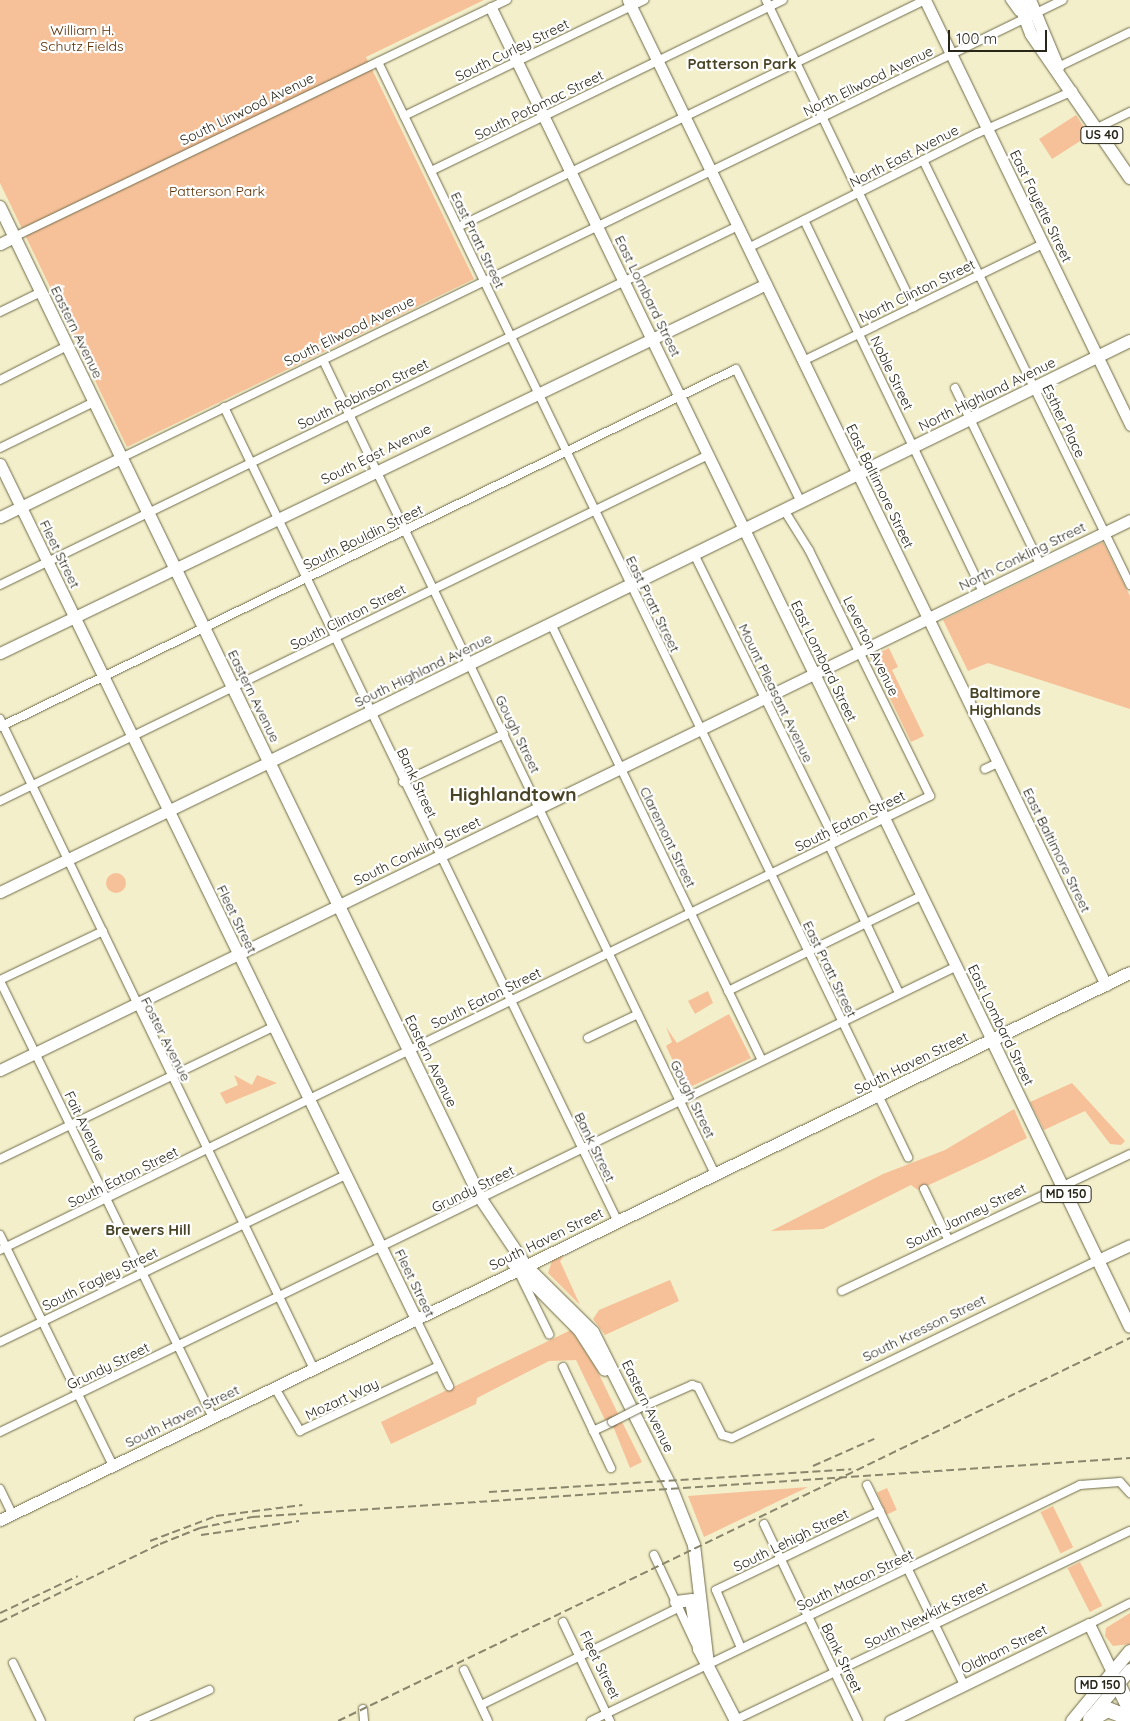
<!DOCTYPE html>
<html>
<head>
<meta charset="utf-8">
<style>
  body { margin:0 }
  #map { position:relative; width:1130px; height:1721px; overflow:hidden; background:#f3efca; font-family:Quicksand,sans-serif }
  div>[style] { position:absolute }
  [style*='--x'] { left:calc(var(--x)*1px); top:calc(var(--y)*1px); width:calc(var(--w)*1px); rotate:calc(var(--a)*1deg) }
  .green>* { inset:0; background:#f6c199; transform-origin:0 0 }
  .round { border-radius:50% }
  .roads { filter:drop-shadow(0 0 1px #6f6b4a) drop-shadow(0 0 1px #6f6b4a) }
  .street>* { height:8px; margin:-4px; padding:0 4px; transform-origin:4px; border-radius:4px; background:#fff }
  .secondary>* { height:11px; margin:-5.5px; padding:0 5.5px; transform-origin:5.5px; border-radius:5.5px; background:#fff }
  .primary>* { height:12px; margin:-6px; padding:0 6px; transform-origin:6px; border-radius:6px; background:#fff }
  .highway>* { height:15px; margin:-7.5px; padding:0 7.5px; transform-origin:7.5px; border-radius:7.5px; background:#fff }
  .rail>* { height:2px; margin-top:-1px; transform-origin:0; background:repeating-linear-gradient(90deg,#89866d 0 8px,transparent 0 12px) }
  .bridges { filter:drop-shadow(0 0 1px #6f6b4a) drop-shadow(0 0 1px #6f6b4a) }
  .street-bridge>* { height:8px; margin:-4px; padding:0 4px; transform-origin:4px; border-radius:4px; background:#fff }
  span { translate:-50% -50%; white-space:nowrap; text-align:center; line-height:1.15; -webkit-text-stroke:4.5px #fff; paint-order:stroke }
  .shield-label span { padding:1px 4px; background:#fff; border:1px solid; border-radius:4px; -webkit-text-stroke-width:0 }
  .shield-label { font-size:12px; color:#282618; font-weight:700 }
  .park-label { font-size:14px; color:#5b2e00 }
  .street-label { font-size:14px; color:#282618 }
  .neighbourhood-label { font-size:15px; color:#494425; font-weight:700 }
  .district-label { font-size:19px; color:#494425; font-weight:700 }
  .scale { position:absolute; left:948px; top:30px; width:99px; height:22px; box-sizing:border-box; border:2px solid #282618; border-top:0; padding-left:6px; font-size:15px; line-height:18px; white-space:nowrap; color:#282618; -webkit-text-stroke:4px #fff; paint-order:stroke }
</style>
</head>
<body>
<div id="map">
  <div class="green">
    <i style="clip-path:polygon(0 0,484px 0,366px 57px,474px 279px,127px 447px,0 183px)"></i>
    <i style="left:1076px;top:115px;width:24px;height:44px;rotate:57deg"></i>
    <i style="clip-path:polygon(1103px 542px,1130px 596px,1130px 709px,988px 663px,968px 671px,943px 620px)"></i>
    <i style="clip-path:polygon(889px 648px,898px 667px,892px 670px,924px 736px,911px 742px,870px 657px)"></i>
    <i class="round" style="left:106px;top:873px;width:20px;height:20px"></i>
    <i style="clip-path:polygon(708px 991px,713px 1003px,695px 1014px,688px 1001px)"></i>
    <i style="clip-path:polygon(729px 1014px,751px 1058px,686px 1089px,666px 1046px,672px 1042px,666px 1027px,677px 1043px)"></i>
    <i style="clip-path:polygon(234px 1075px,252px 1085px,257px 1075px,277px 1083px,226px 1104px,220px 1093px,238px 1085px)"></i>
    <i style="clip-path:polygon(1072px 1083px,1125px 1141px,1121px 1145px,1110px 1144px,1085px 1111px,1044px 1130px,1030px 1102px)"></i>
    <i style="clip-path:polygon(1014px 1109px,1027px 1138px,985px 1159px,918px 1190px,911px 1185px,823px 1229px,771px 1231px,883px 1174px,945px 1150px)"></i>
    <i style="clip-path:polygon(564px 1256px,560px 1261px,580px 1305px,548px 1273px,552px 1261px)"></i>
    <i style="clip-path:polygon(670px 1280px,679px 1301px,605px 1335px,593px 1319px,599px 1310px)"></i>
    <i style="clip-path:polygon(571px 1330px,596px 1368px,619px 1416px,606px 1422px,576px 1360px,549px 1361px,477px 1398px,476px 1404px,391px 1444px,381px 1422px)"></i>
    <i style="clip-path:polygon(621px 1420px,642px 1462px,630px 1468px,613px 1426px)"></i>
    <i style="clip-path:polygon(808px 1487px,704px 1537px,688px 1496px)"></i>
    <i style="left:887px;top:1488px;width:24px;height:11px;rotate:66deg"></i>
    <i style="left:1053px;top:1506px;width:46px;height:14px;rotate:64deg"></i>
    <i style="left:1080px;top:1562px;width:49px;height:14px;rotate:63deg"></i>
    <i style="clip-path:polygon(1130px 1613px,1130px 1644px,1113px 1646px,1105px 1636px,1106px 1628px)"></i>
  </div>
  <div class="roads">
    <div class="street">
      <i style="--x:766;--y:0;--w:341;--a:64.3"></i>
      <i style="--x:1010;--y:0;--w:14;--a:54"></i>
      <i style="--x:378;--y:62;--w:1217;--a:64.17"></i>
      <i style="--x:1058;--y:67;--w:80;--a:-25.9"></i>
      <i style="--x:404;--y:116;--w:267;--a:-25.8"></i>
      <i style="--x:1097;--y:128;--w:37;--a:-26"></i>
      <i style="--x:923;--y:160;--w:473;--a:64"></i>
      <i style="--x:431;--y:171;--w:391;--a:-25.9"></i>
      <i style="--x:804;--y:220;--w:413;--a:64.3"></i>
      <i style="--x:458;--y:227;--w:519;--a:-25.92"></i>
      <i style="--x:14;--y:237;--w:547;--a:-25.68"></i>
      <i style="--x:748;--y:248;--w:257;--a:-26.6"></i>
      <i style="--x:978;--y:133;--w:104;--a:-23.9"></i>
      <i style="--x:0;--y:312;--w:46;--a:-26"></i>
      <i style="--x:323;--y:360;--w:903;--a:64.29"></i>
      <i style="--x:803;--y:361;--w:267;--a:-26"></i>
      <i style="--x:0;--y:380;--w:75;--a:-26.9"></i>
      <i style="--x:955;--y:388;--w:195;--a:64.2"></i>
      <i style="--x:224;--y:407;--w:905;--a:64.2"></i>
      <i style="--x:0;--y:448;--w:105;--a:-26.1"></i>
      <i style="--x:121;--y:458;--w:1047;--a:-25.93"></i>
      <i style="--x:694;--y:554;--w:321;--a:63.8"></i>
      <i style="--x:0;--y:585;--w:821;--a:-25.94"></i>
      <i style="--x:551;--y:624;--w:484;--a:64.2"></i>
      <i style="--x:0;--y:719;--w:722;--a:64.22"></i>
      <i style="--x:0;--y:727;--w:818;--a:-25.94"></i>
      <i style="--x:736;--y:369;--w:148;--a:64"></i>
      <i style="--x:985;--y:769;--w:14;--a:-25"></i>
      <i style="--x:403;--y:782;--w:112;--a:-25.4"></i>
      <i style="--x:0;--y:801;--w:788;--a:-26.04"></i>
      <i style="--x:829;--y:845;--w:164;--a:64.7"></i>
      <i style="--x:0;--y:980;--w:114;--a:-25.4"></i>
      <i style="--x:0;--y:981;--w:485;--a:64"></i>
      <i style="--x:728;--y:991;--w:215;--a:-26.2"></i>
      <i style="--x:588;--y:1038;--w:55;--a:-25.6"></i>
      <i style="--x:0;--y:1159;--w:303;--a:-25.8"></i>
      <i style="--x:924;--y:1189;--w:55;--a:64.4"></i>
      <i style="--x:0;--y:1235;--w:257;--a:63.9"></i>
      <i style="--x:0;--y:1250;--w:1035;--a:-26.02"></i>
      <i style="--x:930;--y:796;--w:274;--a:-116.2"></i>
      <i style="--x:809;--y:550;--w:47;--a:-122"></i>
      <i style="--x:521;--y:1277;--w:64;--a:63.8"></i>
      <i style="--x:842;--y:1291;--w:319;--a:-25.4"></i>
      <i style="--x:416;--y:1319;--w:75;--a:63.8"></i>
      <i style="--x:0;--y:1342;--w:383;--a:-25.8"></i>
      <i style="--x:563;--y:1367;--w:112;--a:64.6"></i>
      <i style="--x:275;--y:1388;--w:50;--a:59.8"></i>
      <i style="--x:300;--y:1431;--w:153;--a:-25.1"></i>
      <i style="--x:642;--y:1407;--w:55;--a:-23.7"></i>
      <i style="--x:692;--y:1385;--w:6;--a:18"></i>
      <i style="--x:698;--y:1387;--w:54;--a:63.4"></i>
      <i style="--x:722;--y:1435;--w:10;--a:17"></i>
      <i style="--x:732;--y:1438;--w:407;--a:-25.9"></i>
      <i style="--x:593;--y:1431;--w:21;--a:-25"></i>
      <i style="--x:0;--y:1432;--w:1062;--a:-25.96"></i>
      <i style="--x:867;--y:1485;--w:222;--a:64.1"></i>
      <i style="--x:0;--y:1489;--w:28;--a:64"></i>
      <i style="--x:764;--y:1524;--w:218;--a:64.5"></i>
      <i style="--x:654;--y:1555;--w:97;--a:65"></i>
      <i style="--x:563;--y:1622;--w:110;--a:64.6"></i>
      <i style="--x:1089;--y:1624;--w:46;--a:-27.1"></i>
      <i style="--x:741;--y:1648;--w:63;--a:-113.3"></i>
      <i style="--x:716;--y:1590;--w:182;--a:-25.7"></i>
      <i style="--x:13;--y:1663;--w:64;--a:64.2"></i>
      <i style="--x:464;--y:1670;--w:56;--a:64.8"></i>
      <i style="--x:481;--y:1705;--w:217;--a:-26.2"></i>
      <i style="--x:363;--y:1709;--w:12;--a:85"></i>
      <i style="--x:139;--y:1721;--w:77;--a:-23.9"></i>
      <i style="--x:591;--y:1721;--w:543;--a:-25.76"></i>
      <i style="--x:1080;--y:1485;--w:40;--a:-4.3"></i>
      <i style="--x:1120;--y:1482;--w:15;--a:48"></i>
      <i style="--x:733;--y:1721;--w:440;--a:-25.6"></i>
    </div>
    <div class="secondary">
      <i style="--x:628;--y:0;--w:1095;--a:64.11"></i>
      <i style="--x:925;--y:0;--w:472;--a:64.2"></i>
      <i style="--x:491;--y:8;--w:1147;--a:64.11"></i>
      <i style="--x:0;--y:244;--w:16;--a:-27"></i>
      <i style="--x:0;--y:464;--w:951;--a:64.05"></i>
      <i style="--x:0;--y:517;--w:135;--a:-26"></i>
      <i style="--x:0;--y:653;--w:850;--a:-25.72"></i>
      <i style="--x:0;--y:892;--w:299;--a:-25.8"></i>
      <i style="--x:0;--y:1070;--w:1257;--a:-25.95"></i>
      <i style="--x:1098;--y:1260;--w:35;--a:-25"></i>
      <i style="--x:0;--y:1520;--w:575;--a:-25.76"></i>
      <i style="--x:890;--y:1721;--w:221;--a:-26"></i>
      <i style="--x:1089;--y:1624;--w:62;--a:64.3"></i>
    </div>
    <div class="primary">
      <i style="--x:1018;--y:0;--w:36;--a:69"></i>
      <i style="--x:1031;--y:34;--w:175;--a:55.5"></i>
      <i style="--x:1030;--y:0;--w:73;--a:67.3"></i>
      <i style="--x:0;--y:207;--w:1102;--a:64.13"></i>
      <i style="--x:481;--y:1199;--w:81;--a:56.1"></i>
      <i style="--x:526;--y:1266;--w:94;--a:44.6"></i>
      <i style="--x:593;--y:1332;--w:174;--a:63.3"></i>
      <i style="--x:671;--y:1487;--w:62;--a:68.4"></i>
      <i style="--x:694;--y:1545;--w:121;--a:83.3"></i>
      <i style="--x:269;--y:762;--w:958;--a:-26.06"></i>
      <i style="--x:992;--y:1040;--w:318;--a:64.3"></i>
      <i style="--x:513;--y:1263;--w:95;--a:45.4"></i>
      <i style="--x:580;--y:1331;--w:46;--a:57.3"></i>
      <i style="--x:521;--y:1269;--w:677;--a:-25.92"></i>
      <i style="--x:676;--y:1602;--w:16;--a:-7"></i>
      <i style="--x:692;--y:1607;--w:43;--a:80.5"></i>
      <i style="--x:699;--y:1649;--w:81;--a:62.8"></i>
      <i style="--x:1091;--y:1717;--w:61;--a:-50.3"></i>
      <i style="--x:1072;--y:1721;--w:91;--a:-50.4"></i>
    </div>
    <div class="highway">
      <i style="--x:1117;--y:1683;--w:30;--a:64"></i>
      <i style="--x:1090;--y:1719;--w:20;--a:-30"></i>
      <i style="--x:1107;--y:1709;--w:25;--a:21"></i>
    </div>
  </div>
  <div class="rail">
    <i style="--x:813;--y:1466;--w:67;--a:-23.9"></i>
    <i style="--x:489;--y:1492;--w:363;--a:-3.6"></i>
    <i style="--x:201;--y:1535;--w:99;--a:-8.1"></i>
    <i style="--x:150;--y:1541;--w:71;--a:-20.7"></i>
    <i style="--x:216;--y:1516;--w:87;--a:-7.3"></i>
    <i style="--x:0;--y:1613;--w:86;--a:-25.4"></i>
    <i style="--x:0;--y:1622;--w:178;--a:-26"></i>
    <i style="--x:160;--y:1544;--w:43;--a:-21.8"></i>
    <i style="--x:200;--y:1528;--w:53;--a:-11.9"></i>
    <i style="--x:252;--y:1517;--w:880;--a:-3.84"></i>
    <i style="--x:338;--y:1721;--w:880;--a:-25.81"></i>
  </div>
  <div class="bridges">
    <div class="street-bridge">
      <i style="--x:612;--y:1422;--w:34;--a:-27"></i>
    </div>
  </div>
  <div class="shield-label">
    <span style="left:1102px;top:135px">US 40</span>
    <span style="left:1066px;top:1194px">MD 150</span>
    <span style="left:1100px;top:1685px">MD 150</span>
  </div>
  <div class="park-label">
    <span style="left:82px;top:38px">William H.<br>Schutz Fields</span>
    <span style="left:217px;top:191px">Patterson Park</span>
  </div>
  <div class="street-label">
    <span style="left:512px;top:50px;rotate:-26deg">South Curley Street</span>
    <span style="left:868px;top:81px;rotate:-26deg">North Ellwood Avenue</span>
    <span style="left:539px;top:105px;rotate:-26deg">South Potomac Street</span>
    <span style="left:247px;top:109px;rotate:-26deg">South Linwood Avenue</span>
    <span style="left:904px;top:156px;rotate:-27deg">North East Avenue</span>
    <span style="left:1041px;top:206px;rotate:64deg">East Fayette Street</span>
    <span style="left:478px;top:240px;rotate:64deg">East Pratt Street</span>
    <span style="left:917px;top:291px;rotate:-26deg">North Clinton Street</span>
    <span style="left:648px;top:296px;rotate:64deg">East Lombard Street</span>
    <span style="left:349px;top:331px;rotate:-26deg">South Ellwood Avenue</span>
    <span style="left:77px;top:332px;rotate:64deg">Eastern Avenue</span>
    <span style="left:892px;top:373px;rotate:64deg">Noble Street</span>
    <span style="left:363px;top:394px;rotate:-26deg">South Robinson Street</span>
    <span style="left:987px;top:394px;rotate:-26deg">North Highland Avenue</span>
    <span style="left:1064px;top:421px;rotate:64deg">Esther Place</span>
    <span style="left:376px;top:454px;rotate:-26deg">South East Avenue</span>
    <span style="left:880px;top:486px;rotate:64deg">East Baltimore Street</span>
    <span style="left:363px;top:537px;rotate:-26deg">South Bouldin Street</span>
    <span style="left:60px;top:554px;rotate:64deg">Fleet Street</span>
    <span style="left:1022px;top:556px;rotate:-26deg">North Conkling Street</span>
    <span style="left:653px;top:604px;rotate:64deg">East Pratt Street</span>
    <span style="left:348px;top:617px;rotate:-27deg">South Clinton Street</span>
    <span style="left:871px;top:646px;rotate:64deg">Leverton Avenue</span>
    <span style="left:824px;top:661px;rotate:64deg">East Lombard Street</span>
    <span style="left:423px;top:670px;rotate:-26deg">South Highland Avenue</span>
    <span style="left:776px;top:693px;rotate:64deg">Mount Pleasant Avenue</span>
    <span style="left:254px;top:696px;rotate:64deg">Eastern Avenue</span>
    <span style="left:518px;top:734px;rotate:64deg">Gough Street</span>
    <span style="left:417px;top:783px;rotate:65deg">Bank Street</span>
    <span style="left:850px;top:821px;rotate:-26deg">South Eaton Street</span>
    <span style="left:668px;top:837px;rotate:64deg">Claremont Street</span>
    <span style="left:1057px;top:850px;rotate:64deg">East Baltimore Street</span>
    <span style="left:417px;top:851px;rotate:-26deg">South Conkling Street</span>
    <span style="left:237px;top:919px;rotate:64deg">Fleet Street</span>
    <span style="left:830px;top:969px;rotate:64deg">East Pratt Street</span>
    <span style="left:486px;top:998px;rotate:-26deg">South Eaton Street</span>
    <span style="left:1001px;top:1025px;rotate:64deg">East Lombard Street</span>
    <span style="left:166px;top:1039px;rotate:63deg">Foster Avenue</span>
    <span style="left:431px;top:1061px;rotate:64deg">Eastern Avenue</span>
    <span style="left:911px;top:1063px;rotate:-26deg">South Haven Street</span>
    <span style="left:693px;top:1099px;rotate:64deg">Gough Street</span>
    <span style="left:85px;top:1126px;rotate:64deg">Fait Avenue</span>
    <span style="left:595px;top:1147px;rotate:64deg">Bank Street</span>
    <span style="left:123px;top:1177px;rotate:-26deg">South Eaton Street</span>
    <span style="left:473px;top:1189px;rotate:-26deg">Grundy Street</span>
    <span style="left:966px;top:1216px;rotate:-26deg">South Janney Street</span>
    <span style="left:546px;top:1239px;rotate:-26deg">South Haven Street</span>
    <span style="left:100px;top:1279px;rotate:-26deg">South Fagley Street</span>
    <span style="left:415px;top:1283px;rotate:64deg">Fleet Street</span>
    <span style="left:924px;top:1328px;rotate:-26deg">South Kresson Street</span>
    <span style="left:108px;top:1366px;rotate:-26deg">Grundy Street</span>
    <span style="left:342px;top:1399px;rotate:-25deg">Mozart Way</span>
    <span style="left:648px;top:1406px;rotate:64deg">Eastern Avenue</span>
    <span style="left:182px;top:1416px;rotate:-26deg">South Haven Street</span>
    <span style="left:791px;top:1540px;rotate:-26deg">South Lehigh Street</span>
    <span style="left:855px;top:1580px;rotate:-25deg">South Macon Street</span>
    <span style="left:926px;top:1615px;rotate:-26deg">South Newkirk Street</span>
    <span style="left:1004px;top:1649px;rotate:-26deg">Oldham Street</span>
    <span style="left:842px;top:1658px;rotate:64deg">Bank Street</span>
    <span style="left:600px;top:1665px;rotate:64deg">Fleet Street</span>
  </div>
  <div class="neighbourhood-label">
    <span style="left:742px;top:64px">Patterson Park</span>
    <span style="left:1005px;top:701px">Baltimore<br>Highlands</span>
    <span style="left:148px;top:1230px">Brewers Hill</span>
  </div>
  <div class="district-label">
    <span style="left:513px;top:795px">Highlandtown</span>
  </div>
  <div class="scale">100 m</div>
</div>
</body>
</html>
